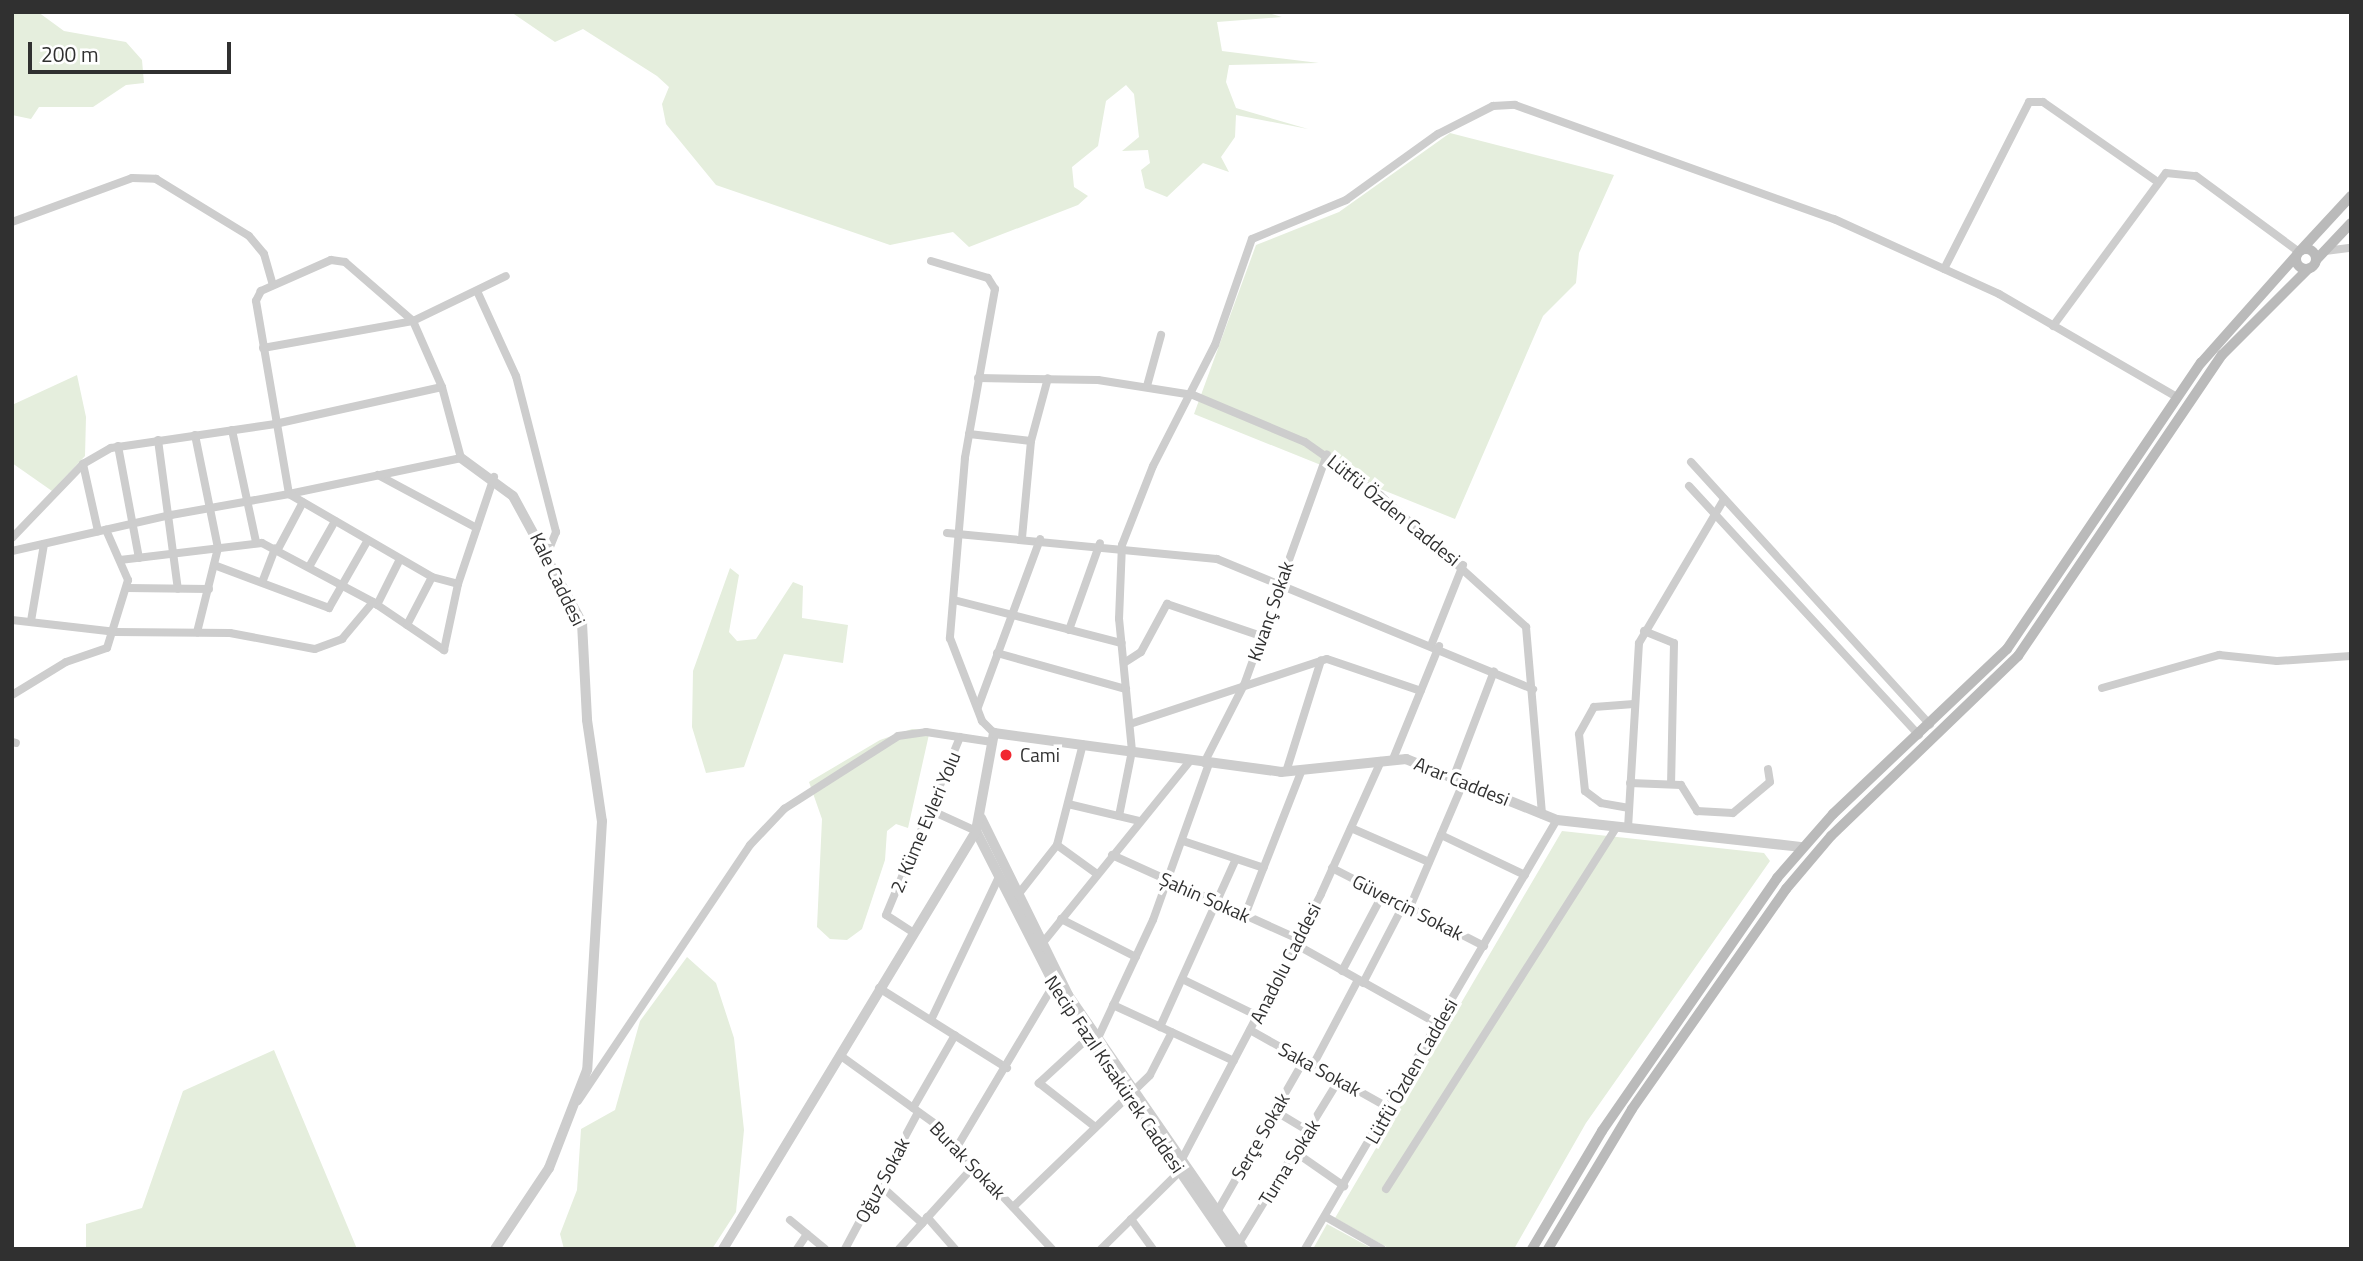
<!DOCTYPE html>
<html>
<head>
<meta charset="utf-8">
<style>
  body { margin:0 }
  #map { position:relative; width:2363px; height:1261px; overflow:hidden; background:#fff; font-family:"Titillium Web",sans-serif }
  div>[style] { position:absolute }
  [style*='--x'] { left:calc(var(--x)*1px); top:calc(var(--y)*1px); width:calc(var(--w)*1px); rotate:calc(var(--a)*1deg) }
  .green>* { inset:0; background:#e5eedd }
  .minor>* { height:8px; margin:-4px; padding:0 4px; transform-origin:4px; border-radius:4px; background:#cdcdcd }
  .tertiary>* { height:10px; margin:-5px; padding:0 5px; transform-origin:5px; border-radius:5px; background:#cdcdcd }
  .secondary>* { height:10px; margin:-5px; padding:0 5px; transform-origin:5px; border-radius:5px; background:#bababa }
  .secondary>.ring { margin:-5px; padding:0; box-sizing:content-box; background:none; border:10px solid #bababa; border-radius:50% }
  .dots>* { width:19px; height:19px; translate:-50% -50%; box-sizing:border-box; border:4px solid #fff; border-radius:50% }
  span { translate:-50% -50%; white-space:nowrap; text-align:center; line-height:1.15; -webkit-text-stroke:7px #fff; paint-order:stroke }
  .street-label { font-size:19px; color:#303030 }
  .poi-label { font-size:19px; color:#303030 }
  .left { translate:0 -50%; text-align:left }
  .frame { position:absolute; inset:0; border:14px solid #303030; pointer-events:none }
  .scale { position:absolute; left:28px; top:42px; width:203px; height:32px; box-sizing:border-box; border:4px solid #303030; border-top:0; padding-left:9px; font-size:21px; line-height:24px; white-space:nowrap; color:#303030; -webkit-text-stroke:5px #fff; paint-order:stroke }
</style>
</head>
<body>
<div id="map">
  <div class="green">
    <i style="clip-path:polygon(12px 12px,38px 12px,64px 31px,126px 42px,142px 60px,144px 83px,126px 85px,93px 107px,39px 107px,31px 119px,12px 115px)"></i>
    <i style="clip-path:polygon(511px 12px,1265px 12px,1282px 17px,1217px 22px,1222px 51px,1319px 63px,1229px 65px,1226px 82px,1236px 108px,1308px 129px,1236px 115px,1235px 137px,1221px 157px,1229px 172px,1203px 163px,1167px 197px,1145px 188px,1141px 170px,1150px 163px,1148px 150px,1122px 151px,1139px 137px,1134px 94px,1126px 85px,1106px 101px,1098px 146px,1072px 167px,1074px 187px,1088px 196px,1078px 205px,969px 247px,953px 232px,890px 245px,716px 185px,666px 124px,662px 104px,669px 87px,657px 76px,583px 29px,555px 42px)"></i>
    <i style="clip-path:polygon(1450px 133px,1614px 175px,1579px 253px,1576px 283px,1543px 316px,1455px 519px,1194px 414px,1256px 245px,1339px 212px)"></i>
    <i style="clip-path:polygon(77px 375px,86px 417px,85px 456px,52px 491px,12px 463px,12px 405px)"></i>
    <i style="clip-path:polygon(730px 568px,739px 575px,729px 632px,737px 641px,756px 639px,793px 582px,803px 586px,802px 618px,848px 625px,843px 663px,784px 654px,744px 767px,706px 773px,692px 727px,693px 671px)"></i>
    <i style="clip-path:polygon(912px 729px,930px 730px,908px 828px,896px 824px,887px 831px,885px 860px,862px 929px,847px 940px,830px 939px,817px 927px,822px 819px,809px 782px,880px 740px)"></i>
    <i style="clip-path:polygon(1562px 831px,1764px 853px,1770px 861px,1586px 1123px,1514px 1249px,1390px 1249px,1335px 1218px)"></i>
    <i style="clip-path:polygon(687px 957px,716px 983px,734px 1038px,744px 1130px,736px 1212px,712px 1249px,564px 1249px,560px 1234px,577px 1190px,581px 1129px,615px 1110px,640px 1021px)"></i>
    <i style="clip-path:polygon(274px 1050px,357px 1249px,86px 1249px,86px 1224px,142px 1208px,183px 1091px)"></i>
    <i style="clip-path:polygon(1327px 1224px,1373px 1249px,1313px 1249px)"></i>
  </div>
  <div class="minor">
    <i style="--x:12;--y:222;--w:128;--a:-20.1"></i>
    <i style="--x:132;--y:178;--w:24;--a:2"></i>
    <i style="--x:156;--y:179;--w:109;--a:31.5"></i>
    <i style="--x:249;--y:236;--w:23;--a:50"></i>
    <i style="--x:264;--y:254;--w:32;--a:74"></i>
    <i style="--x:2325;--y:251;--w:26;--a:-7"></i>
    <i style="--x:931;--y:261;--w:59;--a:16.6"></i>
    <i style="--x:988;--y:278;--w:13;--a:58"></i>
    <i style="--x:995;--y:289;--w:172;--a:100.1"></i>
    <i style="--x:965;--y:458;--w:181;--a:94.8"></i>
    <i style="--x:950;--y:638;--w:89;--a:68.9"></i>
    <i style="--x:982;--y:721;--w:17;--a:45"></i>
    <i style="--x:1944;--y:269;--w:187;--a:-63"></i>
    <i style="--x:2029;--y:102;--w:14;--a:0"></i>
    <i style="--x:2043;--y:102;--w:136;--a:34.9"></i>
    <i style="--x:477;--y:291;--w:94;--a:65.4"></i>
    <i style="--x:516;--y:376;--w:161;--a:75.6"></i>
    <i style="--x:556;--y:532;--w:24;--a:112"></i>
    <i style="--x:2053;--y:326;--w:190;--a:-53.6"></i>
    <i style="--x:2166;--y:173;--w:30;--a:6"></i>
    <i style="--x:2196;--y:176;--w:128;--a:36.4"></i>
    <i style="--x:263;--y:348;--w:152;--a:-10.2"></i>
    <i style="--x:413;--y:321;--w:103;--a:-25.8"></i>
    <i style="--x:978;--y:378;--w:120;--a:1"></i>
    <i style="--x:1098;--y:380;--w:96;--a:9"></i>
    <i style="--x:1193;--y:395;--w:121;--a:22.8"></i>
    <i style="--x:1305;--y:442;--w:92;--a:35.2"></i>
    <i style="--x:1380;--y:495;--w:197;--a:42.1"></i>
    <i style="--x:1526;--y:627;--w:188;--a:85.1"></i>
    <i style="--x:1147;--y:386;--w:53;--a:-74.6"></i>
    <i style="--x:232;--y:430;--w:115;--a:77.9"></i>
    <i style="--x:969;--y:434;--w:62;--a:6.4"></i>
    <i style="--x:195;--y:435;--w:115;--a:78.5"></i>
    <i style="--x:218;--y:548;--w:87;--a:104"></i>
    <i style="--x:158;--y:440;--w:150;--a:82.4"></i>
    <i style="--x:118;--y:446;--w:114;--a:79.4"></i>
    <i style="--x:1691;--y:462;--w:355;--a:47.7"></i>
    <i style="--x:83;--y:464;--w:69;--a:77.4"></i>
    <i style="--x:378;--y:475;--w:112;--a:28.2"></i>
    <i style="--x:1689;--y:486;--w:339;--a:47.3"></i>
    <i style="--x:947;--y:533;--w:271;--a:5.5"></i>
    <i style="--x:1217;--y:559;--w:342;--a:22.4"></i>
    <i style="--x:12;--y:538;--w:103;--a:-46.2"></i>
    <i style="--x:83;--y:464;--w:32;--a:-30"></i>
    <i style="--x:111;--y:448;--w:166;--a:-8.3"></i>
    <i style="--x:275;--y:424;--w:171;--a:-12.5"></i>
    <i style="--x:1022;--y:538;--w:97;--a:-84.7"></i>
    <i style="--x:1031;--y:441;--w:65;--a:-74.9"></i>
    <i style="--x:278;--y:549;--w:53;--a:-62"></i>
    <i style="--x:12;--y:551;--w:163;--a:-12.8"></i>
    <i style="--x:171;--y:515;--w:120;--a:-10.1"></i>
    <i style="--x:289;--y:494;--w:176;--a:-11.8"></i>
    <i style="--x:461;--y:458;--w:73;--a:-105"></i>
    <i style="--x:442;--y:387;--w:72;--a:-113.7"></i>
    <i style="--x:413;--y:321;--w:90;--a:-139.1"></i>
    <i style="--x:345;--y:262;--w:14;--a:-172"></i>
    <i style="--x:331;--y:260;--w:77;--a:156.1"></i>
    <i style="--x:261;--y:291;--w:11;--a:117"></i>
    <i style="--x:256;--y:301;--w:196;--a:80.3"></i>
    <i style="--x:289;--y:494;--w:165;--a:30.1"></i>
    <i style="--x:432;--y:577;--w:27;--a:15"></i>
    <i style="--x:458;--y:584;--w:113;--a:-71.4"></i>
    <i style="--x:120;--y:560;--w:143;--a:-6.8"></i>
    <i style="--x:262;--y:543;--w:126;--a:28"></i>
    <i style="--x:373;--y:602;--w:86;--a:34.1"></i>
    <i style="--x:444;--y:650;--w:67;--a:-78"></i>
    <i style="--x:214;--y:565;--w:123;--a:20.5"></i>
    <i style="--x:329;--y:608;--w:78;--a:-60.2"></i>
    <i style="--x:309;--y:567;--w:53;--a:-60.5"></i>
    <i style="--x:263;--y:580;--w:34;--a:-69"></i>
    <i style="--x:127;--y:588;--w:82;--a:0.7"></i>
    <i style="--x:954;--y:600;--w:173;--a:14.4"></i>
    <i style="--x:377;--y:605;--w:51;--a:-63.4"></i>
    <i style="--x:12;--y:620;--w:105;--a:6.6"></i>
    <i style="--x:116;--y:632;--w:114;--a:0.5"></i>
    <i style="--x:230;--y:633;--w:86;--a:10.7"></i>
    <i style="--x:315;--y:649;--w:29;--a:-20"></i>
    <i style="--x:342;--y:639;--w:48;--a:-50"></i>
    <i style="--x:31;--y:621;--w:78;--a:-80.4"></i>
    <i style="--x:407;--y:625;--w:54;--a:-62.5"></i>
    <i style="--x:1069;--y:630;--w:92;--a:-70.4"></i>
    <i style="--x:1644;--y:631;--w:32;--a:22"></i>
    <i style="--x:1674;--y:643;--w:141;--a:91.2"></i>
    <i style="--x:1432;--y:643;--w:84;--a:-68.3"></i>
    <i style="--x:997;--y:653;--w:134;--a:15.6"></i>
    <i style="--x:1124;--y:663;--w:20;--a:-33"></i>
    <i style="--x:1141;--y:652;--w:55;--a:-61.6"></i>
    <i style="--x:1167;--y:604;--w:99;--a:18.8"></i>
    <i style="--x:2102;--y:688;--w:122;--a:-15.8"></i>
    <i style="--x:2219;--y:655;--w:58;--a:5.9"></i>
    <i style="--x:2277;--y:661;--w:74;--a:-3.9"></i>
    <i style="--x:12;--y:695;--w:63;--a:-31.4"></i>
    <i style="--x:66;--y:662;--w:43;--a:-18.9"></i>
    <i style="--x:107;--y:648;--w:71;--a:-72.8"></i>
    <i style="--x:128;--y:580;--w:55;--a:-113.7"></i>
    <i style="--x:978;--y:707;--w:179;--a:-69.7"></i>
    <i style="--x:1130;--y:724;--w:207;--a:-18.3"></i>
    <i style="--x:1327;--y:659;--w:99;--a:18.8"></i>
    <i style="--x:12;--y:742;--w:4;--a:14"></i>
    <i style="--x:1393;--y:759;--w:122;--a:-67.8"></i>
    <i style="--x:1204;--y:763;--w:88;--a:-62.9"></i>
    <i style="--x:1244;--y:685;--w:245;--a:-70.2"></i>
    <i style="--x:1286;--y:772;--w:117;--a:-72.6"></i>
    <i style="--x:1454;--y:776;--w:112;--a:-69.1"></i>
    <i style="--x:1630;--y:783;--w:51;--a:2.2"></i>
    <i style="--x:1681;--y:785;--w:31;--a:58"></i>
    <i style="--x:1697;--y:811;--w:36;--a:3"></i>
    <i style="--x:1733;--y:813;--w:48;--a:-40"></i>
    <i style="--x:1770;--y:782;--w:13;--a:-99"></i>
    <i style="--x:1068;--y:804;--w:74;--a:13.3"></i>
    <i style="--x:1629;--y:808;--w:28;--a:-170"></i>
    <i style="--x:1601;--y:803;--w:20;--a:-143"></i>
    <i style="--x:1585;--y:791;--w:57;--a:-96"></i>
    <i style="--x:1579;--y:734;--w:31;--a:-61"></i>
    <i style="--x:1594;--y:707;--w:40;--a:-4.3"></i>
    <i style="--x:930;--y:810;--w:51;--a:24.5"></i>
    <i style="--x:1119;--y:816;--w:66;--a:-78.7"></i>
    <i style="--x:1132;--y:751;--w:133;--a:-95.6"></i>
    <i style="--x:1119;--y:619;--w:74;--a:-87.7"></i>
    <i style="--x:1122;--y:545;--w:85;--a:-68.6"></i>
    <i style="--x:1153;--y:466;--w:136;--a:-62.9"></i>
    <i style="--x:1215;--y:345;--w:112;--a:-70.8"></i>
    <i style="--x:1252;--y:239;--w:102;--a:-22.5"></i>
    <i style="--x:1346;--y:200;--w:113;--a:-35.7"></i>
    <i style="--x:1438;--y:134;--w:62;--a:-27"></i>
    <i style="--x:1493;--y:106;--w:22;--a:-3"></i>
    <i style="--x:1515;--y:105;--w:339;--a:19.7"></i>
    <i style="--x:1834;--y:219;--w:181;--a:24.4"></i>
    <i style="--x:1999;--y:294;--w:206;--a:30.1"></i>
    <i style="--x:1351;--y:828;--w:85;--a:23.6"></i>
    <i style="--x:1628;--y:828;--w:185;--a:-86.6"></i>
    <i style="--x:1639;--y:643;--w:167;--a:-59.4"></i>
    <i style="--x:1441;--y:835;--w:93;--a:25.5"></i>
    <i style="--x:1183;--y:841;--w:85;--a:18.4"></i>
    <i style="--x:1057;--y:845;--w:49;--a:35.9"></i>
    <i style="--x:1112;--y:855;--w:204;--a:24.3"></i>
    <i style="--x:1332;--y:868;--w:171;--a:27.2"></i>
    <i style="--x:1017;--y:896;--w:65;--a:-51.9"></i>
    <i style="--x:1057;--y:845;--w:104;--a:-75.6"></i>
    <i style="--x:1410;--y:907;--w:137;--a:-66.8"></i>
    <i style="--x:1245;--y:915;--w:154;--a:-68.6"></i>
    <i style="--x:1061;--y:919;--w:84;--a:26.9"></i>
    <i style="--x:914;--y:933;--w:33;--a:-147"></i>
    <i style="--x:886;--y:915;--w:193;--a:-67.4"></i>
    <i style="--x:1295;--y:944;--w:164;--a:29.2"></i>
    <i style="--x:1041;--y:945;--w:237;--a:-51"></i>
    <i style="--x:1342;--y:971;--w:87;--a:-62"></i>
    <i style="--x:1182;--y:979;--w:85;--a:26"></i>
    <i style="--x:1363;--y:983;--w:89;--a:-62.6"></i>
    <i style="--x:879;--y:988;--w:151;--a:32"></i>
    <i style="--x:1113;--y:1005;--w:133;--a:24.8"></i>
    <i style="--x:931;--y:1020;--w:158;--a:-64.6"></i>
    <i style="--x:1160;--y:1027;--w:184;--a:-65.7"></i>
    <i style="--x:1250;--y:1030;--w:159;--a:29.3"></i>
    <i style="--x:1088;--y:1038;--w:67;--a:137.4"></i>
    <i style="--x:1039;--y:1083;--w:70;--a:38"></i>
    <i style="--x:1097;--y:1040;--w:132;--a:-65"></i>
    <i style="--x:1153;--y:920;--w:166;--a:-70.3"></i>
    <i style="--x:841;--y:1056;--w:115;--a:35.8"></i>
    <i style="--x:934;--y:1123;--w:173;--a:46.9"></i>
    <i style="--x:1313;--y:1065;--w:96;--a:-62.1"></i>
    <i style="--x:578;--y:1101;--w:308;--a:-56.1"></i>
    <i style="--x:750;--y:845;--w:50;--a:-46.6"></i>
    <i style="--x:784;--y:809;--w:135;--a:-32.6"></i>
    <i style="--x:898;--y:736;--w:28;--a:-8"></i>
    <i style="--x:926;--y:732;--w:67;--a:8.6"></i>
    <i style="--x:913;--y:1108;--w:84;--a:-60.1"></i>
    <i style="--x:1275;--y:1111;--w:39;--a:31"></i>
    <i style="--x:957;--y:1147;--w:190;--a:-59.2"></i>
    <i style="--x:1295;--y:1152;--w:60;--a:34.8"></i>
    <i style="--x:1181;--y:1161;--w:301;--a:-62.3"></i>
    <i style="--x:1321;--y:894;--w:146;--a:-65.7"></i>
    <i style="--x:880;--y:1185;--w:57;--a:42.1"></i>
    <i style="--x:1386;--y:1189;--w:429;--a:-57.5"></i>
    <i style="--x:1013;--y:1207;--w:190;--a:-43.9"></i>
    <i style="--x:1150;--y:1075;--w:48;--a:-62.9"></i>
    <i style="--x:1217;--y:1212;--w:175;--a:-60.2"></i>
    <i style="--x:927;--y:1217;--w:43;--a:48.8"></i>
    <i style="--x:1326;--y:1217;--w:64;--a:29.7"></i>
    <i style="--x:1131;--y:1219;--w:37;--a:54"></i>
    <i style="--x:790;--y:1220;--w:45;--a:39.6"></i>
    <i style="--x:1239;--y:1243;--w:191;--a:-58.5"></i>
    <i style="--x:797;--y:1249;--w:18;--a:-56"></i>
    <i style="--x:845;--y:1249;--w:155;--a:-61.9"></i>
    <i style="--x:899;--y:1249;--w:112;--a:-47.9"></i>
    <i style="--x:1101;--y:1249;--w:111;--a:-44.6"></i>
    <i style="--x:1305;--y:1249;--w:498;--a:-59.6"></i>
  </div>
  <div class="tertiary">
    <i style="--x:461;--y:458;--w:64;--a:36.2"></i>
    <i style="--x:513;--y:496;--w:145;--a:61.5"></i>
    <i style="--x:582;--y:623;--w:97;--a:87"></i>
    <i style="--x:587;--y:720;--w:102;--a:81.6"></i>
    <i style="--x:602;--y:821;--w:249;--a:93.4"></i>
    <i style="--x:587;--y:1070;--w:105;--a:111.2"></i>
    <i style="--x:549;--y:1168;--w:97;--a:123.7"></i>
    <i style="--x:981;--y:818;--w:197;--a:63.8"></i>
    <i style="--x:1068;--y:995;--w:308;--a:55.4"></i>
    <i style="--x:976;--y:831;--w:174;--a:63"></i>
    <i style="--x:1080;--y:1026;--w:270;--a:55.5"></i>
    <i style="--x:723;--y:1249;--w:489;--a:-58.8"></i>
    <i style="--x:976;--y:831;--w:100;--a:-79.6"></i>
    <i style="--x:994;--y:733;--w:290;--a:7.7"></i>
    <i style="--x:1281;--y:772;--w:126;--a:-5.9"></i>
    <i style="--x:1406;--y:759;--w:163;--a:22"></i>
    <i style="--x:1557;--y:820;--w:247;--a:6.3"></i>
  </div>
  <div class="secondary">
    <i class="ring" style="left:2296px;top:249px;width:10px;height:10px"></i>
    <i style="--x:2301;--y:250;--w:74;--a:-47.2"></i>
    <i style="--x:2316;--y:260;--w:51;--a:-46.6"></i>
    <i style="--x:1532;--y:1249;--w:137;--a:-59.3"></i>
    <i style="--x:1602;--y:1131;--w:308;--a:-55.3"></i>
    <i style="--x:1777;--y:878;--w:85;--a:-48.8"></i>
    <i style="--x:1833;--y:814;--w:240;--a:-43.5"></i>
    <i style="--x:2007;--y:649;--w:346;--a:-55.9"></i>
    <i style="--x:2201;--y:363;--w:144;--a:-48.4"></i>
    <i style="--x:1548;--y:1249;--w:163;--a:-59"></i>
    <i style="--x:1632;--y:1109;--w:269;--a:-55"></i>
    <i style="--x:1786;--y:889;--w:70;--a:-49.7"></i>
    <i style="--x:1831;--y:836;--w:260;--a:-43.9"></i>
    <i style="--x:2018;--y:656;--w:364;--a:-55.9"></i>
    <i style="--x:2222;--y:355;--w:122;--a:-45"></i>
  </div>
  <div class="dots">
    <i style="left:1006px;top:755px;background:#f12831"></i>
  </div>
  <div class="street-label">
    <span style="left:1394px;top:510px;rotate:39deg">Lütfü Özden Caddesi</span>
    <span style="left:558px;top:579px;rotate:64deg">Kale Caddesi</span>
    <span style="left:1270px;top:611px;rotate:-71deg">Kıvanç Sokak</span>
    <span style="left:1462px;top:781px;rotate:22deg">Arar Caddesi</span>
    <span style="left:925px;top:822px;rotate:-67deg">2. Küme Evleri Yolu</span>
    <span style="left:1205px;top:897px;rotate:24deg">Şahin Sokak</span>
    <span style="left:1408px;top:907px;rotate:27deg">Güvercin Sokak</span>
    <span style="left:1285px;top:963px;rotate:-63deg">Anadolu Caddesi</span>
    <span style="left:1320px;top:1069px;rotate:29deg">Saka Sokak</span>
    <span style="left:1411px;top:1071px;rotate:-60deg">Lütfü Özden Caddesi</span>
    <span style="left:1115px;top:1074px;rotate:56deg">Necip Fazıl Kısakürek Caddesi</span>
    <span style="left:1260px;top:1136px;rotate:-60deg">Serçe Sokak</span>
    <span style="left:968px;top:1160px;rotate:46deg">Burak Sokak</span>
    <span style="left:1289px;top:1162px;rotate:-58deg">Turna Sokak</span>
    <span style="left:882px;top:1180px;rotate:-62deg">Oğuz Sokak</span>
  </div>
  <div class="poi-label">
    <span class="left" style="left:1020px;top:755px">Cami</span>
  </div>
  <div class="frame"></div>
  <div class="scale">200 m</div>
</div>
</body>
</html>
